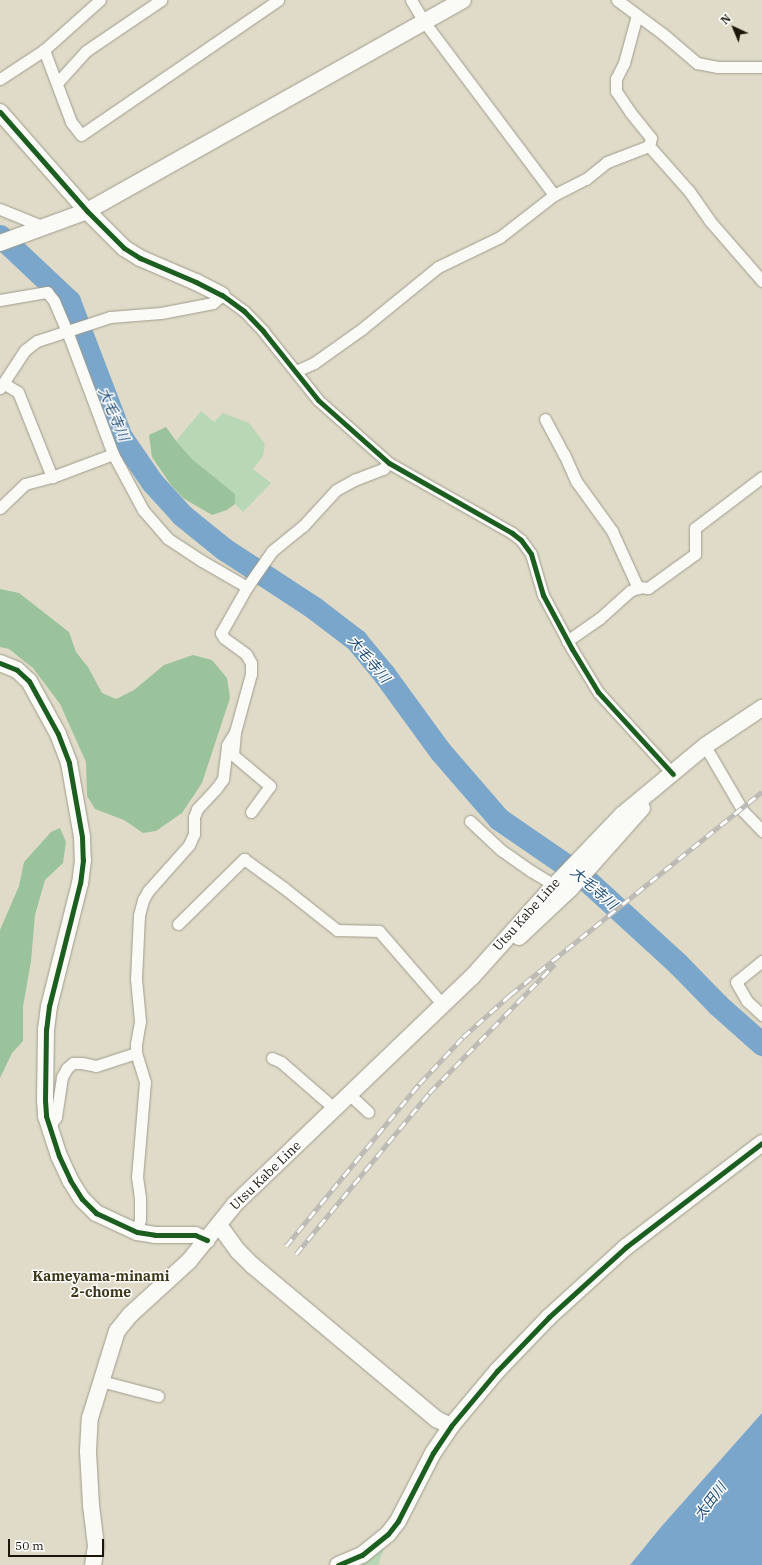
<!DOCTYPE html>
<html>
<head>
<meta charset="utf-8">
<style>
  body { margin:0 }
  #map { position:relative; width:762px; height:1565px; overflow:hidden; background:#e0dbc8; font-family:"IBM Plex Serif","Noto Sans JP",serif }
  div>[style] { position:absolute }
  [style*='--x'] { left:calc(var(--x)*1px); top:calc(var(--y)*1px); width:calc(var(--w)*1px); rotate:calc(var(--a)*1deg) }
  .green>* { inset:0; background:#b8d7b5 }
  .forest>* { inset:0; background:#9ac39c }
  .water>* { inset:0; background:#7aa6cb }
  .river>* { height:23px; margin:-11.5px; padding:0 11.5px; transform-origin:11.5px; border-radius:11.5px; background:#7aa6cb }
  .roads { filter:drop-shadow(0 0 1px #9f9b8c) drop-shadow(0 0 1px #9f9b8c) }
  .street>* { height:11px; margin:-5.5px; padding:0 5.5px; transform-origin:5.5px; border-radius:5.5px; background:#fafaf7 }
  .secondary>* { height:16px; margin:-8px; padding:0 8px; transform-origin:8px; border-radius:8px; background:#fafaf7 }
  .rail>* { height:4.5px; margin-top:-2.25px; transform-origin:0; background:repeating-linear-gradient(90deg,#fff 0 9px,#bbb9b4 0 18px); box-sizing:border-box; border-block:1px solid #bbb9b4 }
  .cycleway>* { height:5px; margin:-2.5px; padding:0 2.5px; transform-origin:2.5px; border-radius:2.5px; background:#1b5e20 }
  span { translate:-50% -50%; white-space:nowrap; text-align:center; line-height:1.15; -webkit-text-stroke:3px #fff; paint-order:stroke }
  .street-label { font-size:13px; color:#1a170a }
  .water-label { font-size:14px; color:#1d4b75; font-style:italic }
  .neighbourhood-label { font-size:14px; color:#3d3617; font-weight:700 }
  .north { position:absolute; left:714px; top:8px; width:40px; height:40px; -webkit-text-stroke:3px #fff; paint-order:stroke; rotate:316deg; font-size:11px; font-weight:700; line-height:16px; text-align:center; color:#1a170a }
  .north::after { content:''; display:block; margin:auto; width:14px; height:18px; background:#1a170a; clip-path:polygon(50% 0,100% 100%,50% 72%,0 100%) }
  .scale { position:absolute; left:8px; top:1539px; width:96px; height:18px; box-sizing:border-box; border:2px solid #1a170a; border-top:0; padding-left:5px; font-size:12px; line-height:14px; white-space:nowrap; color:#1a170a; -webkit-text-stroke:3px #fff; paint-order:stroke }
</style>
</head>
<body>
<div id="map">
  <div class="green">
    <i style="clip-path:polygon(201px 411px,214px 422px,223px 413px,249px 423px,265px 444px,263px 456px,253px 469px,271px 483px,243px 512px,235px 504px,235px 494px,192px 459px,176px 441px)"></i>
    <i style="clip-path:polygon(385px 1545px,378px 1565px,356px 1565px)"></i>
  </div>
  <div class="forest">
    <i style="clip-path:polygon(166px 427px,176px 441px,192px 459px,235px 494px,235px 504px,227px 510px,212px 515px,183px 498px,171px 485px,152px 457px,149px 435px)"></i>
    <i style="clip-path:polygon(0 589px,19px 593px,69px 632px,76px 652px,88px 667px,102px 693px,116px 699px,134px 690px,164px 665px,193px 655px,212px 660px,227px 678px,230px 698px,202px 783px,182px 813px,156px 831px,143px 833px,124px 820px,95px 809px,87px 796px,86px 762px,60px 704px,33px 668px,9px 649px,0 647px)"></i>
    <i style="clip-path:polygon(60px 828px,66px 842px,63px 863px,45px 880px,35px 915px,31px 961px,23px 1007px,23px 1041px,12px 1053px,0 1078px,0 930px,19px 886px,24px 862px,51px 832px)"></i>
  </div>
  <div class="water">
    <i style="clip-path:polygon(762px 1413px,762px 1565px,630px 1565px,661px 1527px)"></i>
  </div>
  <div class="river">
    <i style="--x:0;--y:236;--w:95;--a:43.3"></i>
    <i style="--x:69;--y:301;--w:146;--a:69.1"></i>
    <i style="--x:121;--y:437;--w:55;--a:55.4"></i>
    <i style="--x:152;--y:482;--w:45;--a:47.7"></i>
    <i style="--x:182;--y:515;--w:54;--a:39"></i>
    <i style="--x:224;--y:549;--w:108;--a:33.2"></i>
    <i style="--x:314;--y:608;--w:53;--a:37.3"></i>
    <i style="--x:356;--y:640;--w:44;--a:50.5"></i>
    <i style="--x:384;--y:674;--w:95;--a:54"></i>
    <i style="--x:440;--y:751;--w:90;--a:49.1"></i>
    <i style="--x:499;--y:819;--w:101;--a:34.5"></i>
    <i style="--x:582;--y:876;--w:130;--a:42.5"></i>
    <i style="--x:678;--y:964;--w:57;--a:45.7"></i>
    <i style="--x:718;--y:1005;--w:59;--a:41.6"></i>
  </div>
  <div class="roads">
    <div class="street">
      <i style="--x:411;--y:0;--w:27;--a:59"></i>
      <i style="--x:425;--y:23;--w:215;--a:53.1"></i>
      <i style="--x:617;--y:0;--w:57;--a:36.5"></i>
      <i style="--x:663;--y:34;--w:45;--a:40.5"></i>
      <i style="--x:697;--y:63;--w:21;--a:11"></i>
      <i style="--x:718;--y:67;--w:44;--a:0"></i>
      <i style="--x:637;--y:15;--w:50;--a:105.2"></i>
      <i style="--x:624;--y:63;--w:18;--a:117"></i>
      <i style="--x:616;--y:79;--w:12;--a:90"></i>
      <i style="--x:616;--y:91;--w:25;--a:56"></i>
      <i style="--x:630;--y:112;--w:33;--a:51"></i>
      <i style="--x:651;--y:138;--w:8;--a:104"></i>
      <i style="--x:44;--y:50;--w:77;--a:69.4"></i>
      <i style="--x:71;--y:122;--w:16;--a:52"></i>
      <i style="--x:81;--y:135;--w:239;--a:-34.4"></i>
      <i style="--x:0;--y:79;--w:53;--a:-33.4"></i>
      <i style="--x:44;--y:50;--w:75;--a:-41.8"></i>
      <i style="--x:57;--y:83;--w:43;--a:-47.8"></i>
      <i style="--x:86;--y:51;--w:91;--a:-34.2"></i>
      <i style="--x:649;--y:146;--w:60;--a:48.4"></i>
      <i style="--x:689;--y:191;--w:35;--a:55"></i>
      <i style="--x:709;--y:220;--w:81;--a:49"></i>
      <i style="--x:0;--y:209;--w:48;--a:22.2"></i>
      <i style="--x:0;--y:300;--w:48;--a:-9.7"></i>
      <i style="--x:47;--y:292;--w:11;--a:52"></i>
      <i style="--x:54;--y:301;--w:33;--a:67"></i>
      <i style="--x:67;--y:331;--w:131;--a:69.5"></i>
      <i style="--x:113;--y:454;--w:64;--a:61.8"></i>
      <i style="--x:143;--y:510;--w:37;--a:49"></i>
      <i style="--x:167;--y:538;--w:42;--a:33.3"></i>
      <i style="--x:202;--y:561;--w:52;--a:30"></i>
      <i style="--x:296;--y:371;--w:20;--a:-24"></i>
      <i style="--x:314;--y:363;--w:60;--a:-35.5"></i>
      <i style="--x:363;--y:328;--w:97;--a:-39.1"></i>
      <i style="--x:438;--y:267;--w:69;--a:-25.8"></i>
      <i style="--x:500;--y:237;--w:68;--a:-37.9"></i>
      <i style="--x:554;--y:195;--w:36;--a:-27"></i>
      <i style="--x:586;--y:179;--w:27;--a:-39"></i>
      <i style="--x:607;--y:162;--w:45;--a:-20.9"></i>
      <i style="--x:3;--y:383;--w:17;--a:31"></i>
      <i style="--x:18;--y:392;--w:92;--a:68.2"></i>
      <i style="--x:0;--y:388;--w:45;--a:-56.7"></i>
      <i style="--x:25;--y:350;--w:15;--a:-37"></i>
      <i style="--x:37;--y:341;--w:77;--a:-18.2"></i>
      <i style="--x:110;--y:317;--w:51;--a:-4.5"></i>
      <i style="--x:161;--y:313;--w:53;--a:-10.9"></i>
      <i style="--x:213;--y:303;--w:12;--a:-42"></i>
      <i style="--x:222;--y:295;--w:27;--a:36"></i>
      <i style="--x:244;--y:311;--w:28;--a:46"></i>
      <i style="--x:263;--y:331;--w:88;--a:51.4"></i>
      <i style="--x:318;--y:400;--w:95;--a:41.6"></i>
      <i style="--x:389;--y:463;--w:142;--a:29.6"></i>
      <i style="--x:512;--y:533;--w:11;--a:38"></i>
      <i style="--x:521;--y:540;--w:17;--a:54"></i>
      <i style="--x:531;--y:554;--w:43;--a:73.7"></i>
      <i style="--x:543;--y:595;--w:61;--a:61.8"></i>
      <i style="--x:572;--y:649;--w:50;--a:58.8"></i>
      <i style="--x:598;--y:692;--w:111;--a:47.6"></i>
      <i style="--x:545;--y:419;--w:40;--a:62"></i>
      <i style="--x:564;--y:454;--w:30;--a:66"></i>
      <i style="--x:576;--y:481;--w:62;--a:54.2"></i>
      <i style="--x:612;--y:531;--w:63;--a:65.5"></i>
      <i style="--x:0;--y:508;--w:35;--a:-44"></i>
      <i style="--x:25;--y:484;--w:28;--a:-15"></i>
      <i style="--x:52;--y:477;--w:65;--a:-20.7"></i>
      <i style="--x:567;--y:641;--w:40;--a:-34.9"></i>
      <i style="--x:600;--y:618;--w:40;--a:-42"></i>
      <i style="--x:630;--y:591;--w:10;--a:-24"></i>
      <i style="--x:639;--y:587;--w:9;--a:6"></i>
      <i style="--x:648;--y:588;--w:58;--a:-35.9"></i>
      <i style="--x:695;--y:554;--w:26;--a:-90"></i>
      <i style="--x:695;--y:528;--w:84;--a:-37.3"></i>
      <i style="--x:705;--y:746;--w:75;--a:59.7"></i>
      <i style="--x:743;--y:811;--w:28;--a:46"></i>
      <i style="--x:251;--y:812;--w:32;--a:-54"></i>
      <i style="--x:270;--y:786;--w:48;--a:-140"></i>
      <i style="--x:233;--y:755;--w:23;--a:-85"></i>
      <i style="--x:235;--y:732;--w:60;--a:-74.6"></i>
      <i style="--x:251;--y:674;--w:11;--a:-90"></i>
      <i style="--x:251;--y:663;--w:10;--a:-119"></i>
      <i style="--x:246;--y:654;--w:27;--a:-144"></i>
      <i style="--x:224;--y:638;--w:6;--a:-121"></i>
      <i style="--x:221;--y:633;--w:53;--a:-60.5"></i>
      <i style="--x:247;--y:587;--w:44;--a:-55.2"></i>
      <i style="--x:272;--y:551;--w:40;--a:-39"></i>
      <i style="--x:303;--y:526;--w:49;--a:-47.5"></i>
      <i style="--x:336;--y:490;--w:21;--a:-29"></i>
      <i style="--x:354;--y:480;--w:31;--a:-21"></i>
      <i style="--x:383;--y:469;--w:8;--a:-45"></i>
      <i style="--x:470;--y:821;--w:42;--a:43.1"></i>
      <i style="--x:501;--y:850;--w:37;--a:35"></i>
      <i style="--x:531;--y:871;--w:27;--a:31"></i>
      <i style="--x:178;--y:924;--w:93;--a:-44.6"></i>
      <i style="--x:244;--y:859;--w:49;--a:35.9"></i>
      <i style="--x:284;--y:888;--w:68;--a:38.4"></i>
      <i style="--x:337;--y:930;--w:42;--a:1.4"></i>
      <i style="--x:379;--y:931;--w:98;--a:49.1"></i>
      <i style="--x:762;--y:961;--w:33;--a:141"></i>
      <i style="--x:736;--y:982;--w:22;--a:60"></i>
      <i style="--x:747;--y:1001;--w:21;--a:43"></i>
      <i style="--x:272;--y:1058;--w:10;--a:24"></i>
      <i style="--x:281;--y:1062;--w:72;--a:41"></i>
      <i style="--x:350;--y:1095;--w:25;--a:43"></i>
      <i style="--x:49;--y:1127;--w:12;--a:-55"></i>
      <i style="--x:56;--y:1117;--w:40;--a:-81.5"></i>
      <i style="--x:62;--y:1077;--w:10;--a:-61"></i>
      <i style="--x:67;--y:1068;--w:8;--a:-40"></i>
      <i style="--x:73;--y:1063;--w:9;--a:0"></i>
      <i style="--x:82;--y:1063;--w:14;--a:12"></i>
      <i style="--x:96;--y:1066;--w:42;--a:-18"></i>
      <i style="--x:137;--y:1232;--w:13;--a:-77"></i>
      <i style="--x:140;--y:1219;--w:21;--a:-90"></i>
      <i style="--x:140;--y:1198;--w:21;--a:-98"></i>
      <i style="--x:137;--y:1177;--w:95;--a:-85.2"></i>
      <i style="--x:145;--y:1082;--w:30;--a:-107"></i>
      <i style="--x:136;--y:1053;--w:9;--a:-90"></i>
      <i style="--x:136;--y:1044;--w:23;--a:-80"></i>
      <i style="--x:140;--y:1021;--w:42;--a:-95.4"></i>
      <i style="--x:136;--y:979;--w:64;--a:-87.3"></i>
      <i style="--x:139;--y:915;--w:16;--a:-75"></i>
      <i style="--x:143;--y:900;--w:10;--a:-61"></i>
      <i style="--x:148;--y:891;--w:62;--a:-48.3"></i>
      <i style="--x:189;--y:845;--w:12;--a:-66"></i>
      <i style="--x:194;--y:834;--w:17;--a:-90"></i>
      <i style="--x:194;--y:817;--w:9;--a:-69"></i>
      <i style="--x:197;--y:809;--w:26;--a:-47"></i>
      <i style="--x:215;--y:790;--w:14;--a:-54"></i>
      <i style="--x:223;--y:779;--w:34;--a:-83"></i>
      <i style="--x:227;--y:745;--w:15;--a:-58"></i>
      <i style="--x:101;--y:1381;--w:59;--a:14.7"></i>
    </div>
    <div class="secondary">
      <i style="--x:0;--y:112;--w:132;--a:48.7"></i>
      <i style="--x:87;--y:211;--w:52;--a:45"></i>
      <i style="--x:124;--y:248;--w:19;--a:32"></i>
      <i style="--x:140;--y:258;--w:61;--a:23.2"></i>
      <i style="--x:196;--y:282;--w:29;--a:27"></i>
      <i style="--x:0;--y:243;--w:93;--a:-20.2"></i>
      <i style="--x:87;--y:211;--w:431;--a:-29.3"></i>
      <i style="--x:0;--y:663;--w:18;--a:22"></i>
      <i style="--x:17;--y:670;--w:16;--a:43"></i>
      <i style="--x:29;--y:681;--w:60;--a:61.3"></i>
      <i style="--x:58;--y:734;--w:31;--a:69"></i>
      <i style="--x:69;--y:763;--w:75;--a:80"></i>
      <i style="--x:82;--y:837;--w:23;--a:88"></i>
      <i style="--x:83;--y:860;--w:23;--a:97"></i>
      <i style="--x:80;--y:883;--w:127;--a:104.1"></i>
      <i style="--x:49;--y:1006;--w:23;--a:97"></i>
      <i style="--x:46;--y:1029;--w:71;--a:90.8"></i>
      <i style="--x:45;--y:1100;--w:16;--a:86"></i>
      <i style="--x:46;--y:1116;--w:42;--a:72"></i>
      <i style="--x:59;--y:1156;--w:26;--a:65"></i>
      <i style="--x:70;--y:1180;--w:22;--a:58"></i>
      <i style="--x:82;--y:1199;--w:20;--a:45"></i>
      <i style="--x:96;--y:1213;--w:45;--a:24.9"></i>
      <i style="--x:137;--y:1232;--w:18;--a:9"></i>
      <i style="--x:155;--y:1235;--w:40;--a:0"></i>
      <i style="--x:195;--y:1235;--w:13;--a:23"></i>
      <i style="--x:519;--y:937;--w:71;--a:-43.3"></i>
      <i style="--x:571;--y:888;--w:107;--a:-48.4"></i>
      <i style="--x:219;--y:1225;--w:32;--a:54"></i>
      <i style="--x:238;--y:1251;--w:20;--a:45"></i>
      <i style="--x:252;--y:1265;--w:240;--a:39.9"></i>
      <i style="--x:436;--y:1419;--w:17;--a:25"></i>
      <i style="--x:93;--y:1565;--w:19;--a:-81"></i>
      <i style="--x:96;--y:1546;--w:41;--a:-97"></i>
      <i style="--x:91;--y:1505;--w:54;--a:-93.2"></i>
      <i style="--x:88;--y:1451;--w:33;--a:-87"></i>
      <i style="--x:90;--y:1418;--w:91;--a:-72.8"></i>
      <i style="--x:117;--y:1331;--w:22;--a:-51"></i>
      <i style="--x:131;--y:1314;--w:79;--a:-42.4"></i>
      <i style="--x:189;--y:1261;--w:73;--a:-51.1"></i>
      <i style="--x:235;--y:1204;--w:328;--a:-43.8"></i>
      <i style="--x:472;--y:977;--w:115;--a:-48.2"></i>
      <i style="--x:549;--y:891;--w:105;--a:-46.2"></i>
      <i style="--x:622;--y:815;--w:108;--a:-39.7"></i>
      <i style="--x:705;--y:746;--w:69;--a:-33.7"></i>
      <i style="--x:338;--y:1565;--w:26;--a:-23"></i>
      <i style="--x:362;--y:1555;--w:33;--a:-39"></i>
      <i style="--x:388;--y:1534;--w:16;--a:-52"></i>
      <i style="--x:398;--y:1521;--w:76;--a:-62.8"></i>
      <i style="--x:433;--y:1453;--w:32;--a:-56"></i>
      <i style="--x:451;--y:1426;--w:72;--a:-50.1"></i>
      <i style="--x:497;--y:1371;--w:75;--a:-46.1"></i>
      <i style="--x:549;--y:1317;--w:104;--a:-42.3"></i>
      <i style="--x:626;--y:1247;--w:171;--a:-37.4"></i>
    </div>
  </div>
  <div class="rail">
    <i style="--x:286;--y:1246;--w:210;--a:-50.6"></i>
    <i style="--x:419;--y:1084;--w:64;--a:-46.9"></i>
    <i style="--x:463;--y:1037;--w:63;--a:-41.8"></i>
    <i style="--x:510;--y:995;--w:324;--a:-38.9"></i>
    <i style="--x:296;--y:1254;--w:209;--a:-50.4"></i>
    <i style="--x:429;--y:1093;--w:180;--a:-45.7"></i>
  </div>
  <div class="cycleway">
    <i style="--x:0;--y:112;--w:132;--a:48.7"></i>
    <i style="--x:87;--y:211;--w:52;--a:45"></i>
    <i style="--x:124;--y:248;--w:19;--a:32"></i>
    <i style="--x:140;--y:258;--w:61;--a:23.2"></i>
    <i style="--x:196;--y:282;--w:29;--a:27"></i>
    <i style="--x:222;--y:295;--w:27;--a:36"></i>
    <i style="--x:244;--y:311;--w:28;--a:46"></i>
    <i style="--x:263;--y:331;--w:88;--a:51.4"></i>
    <i style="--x:318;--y:400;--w:95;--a:41.6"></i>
    <i style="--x:389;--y:463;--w:142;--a:29.6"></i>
    <i style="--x:512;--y:533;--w:11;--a:38"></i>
    <i style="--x:521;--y:540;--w:17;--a:54"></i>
    <i style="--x:531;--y:554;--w:43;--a:73.7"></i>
    <i style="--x:543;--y:595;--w:61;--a:61.8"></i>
    <i style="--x:572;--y:649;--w:50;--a:58.8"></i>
    <i style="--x:598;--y:692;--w:111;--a:47.6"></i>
    <i style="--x:0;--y:663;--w:18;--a:22"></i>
    <i style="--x:17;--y:670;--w:16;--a:43"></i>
    <i style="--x:29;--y:681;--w:60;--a:61.3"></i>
    <i style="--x:58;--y:734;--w:31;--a:69"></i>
    <i style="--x:69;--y:763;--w:75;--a:80"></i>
    <i style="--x:82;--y:837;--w:23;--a:88"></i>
    <i style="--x:83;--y:860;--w:23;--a:97"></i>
    <i style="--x:80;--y:883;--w:127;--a:104.1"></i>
    <i style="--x:49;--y:1006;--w:23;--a:97"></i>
    <i style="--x:46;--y:1029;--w:71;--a:90.8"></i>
    <i style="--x:45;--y:1100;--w:16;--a:86"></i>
    <i style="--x:46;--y:1116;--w:42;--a:72"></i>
    <i style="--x:59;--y:1156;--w:26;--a:65"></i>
    <i style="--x:70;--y:1180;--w:22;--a:58"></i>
    <i style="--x:82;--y:1199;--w:20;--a:45"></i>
    <i style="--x:96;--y:1213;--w:45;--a:24.9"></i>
    <i style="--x:137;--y:1232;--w:18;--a:9"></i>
    <i style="--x:155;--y:1235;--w:40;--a:0"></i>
    <i style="--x:195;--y:1235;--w:13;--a:23"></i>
    <i style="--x:338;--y:1565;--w:26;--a:-23"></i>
    <i style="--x:362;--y:1555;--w:33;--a:-39"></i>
    <i style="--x:388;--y:1534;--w:16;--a:-52"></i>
    <i style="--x:398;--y:1521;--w:76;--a:-62.8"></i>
    <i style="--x:433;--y:1453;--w:32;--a:-56"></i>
    <i style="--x:451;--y:1426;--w:72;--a:-50.1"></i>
    <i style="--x:497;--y:1371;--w:75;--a:-46.1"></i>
    <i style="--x:549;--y:1317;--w:104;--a:-42.3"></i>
    <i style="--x:626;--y:1247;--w:171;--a:-37.4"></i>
  </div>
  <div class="street-label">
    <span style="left:527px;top:915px;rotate:-48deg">Utsu Kabe Line</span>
    <span style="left:266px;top:1176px;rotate:-44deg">Utsu Kabe Line</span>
  </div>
  <div class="water-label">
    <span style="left:114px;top:414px;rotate:67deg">大毛寺川</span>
    <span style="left:369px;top:659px;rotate:50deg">大毛寺川</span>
    <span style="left:594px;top:888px;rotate:41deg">大毛寺川</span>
    <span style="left:710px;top:1501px;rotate:-53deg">太田川</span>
  </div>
  <div class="neighbourhood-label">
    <span style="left:101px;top:1284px">Kameyama-minami<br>2-chome</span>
  </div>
  <div class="north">N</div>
  <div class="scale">50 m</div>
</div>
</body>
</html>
